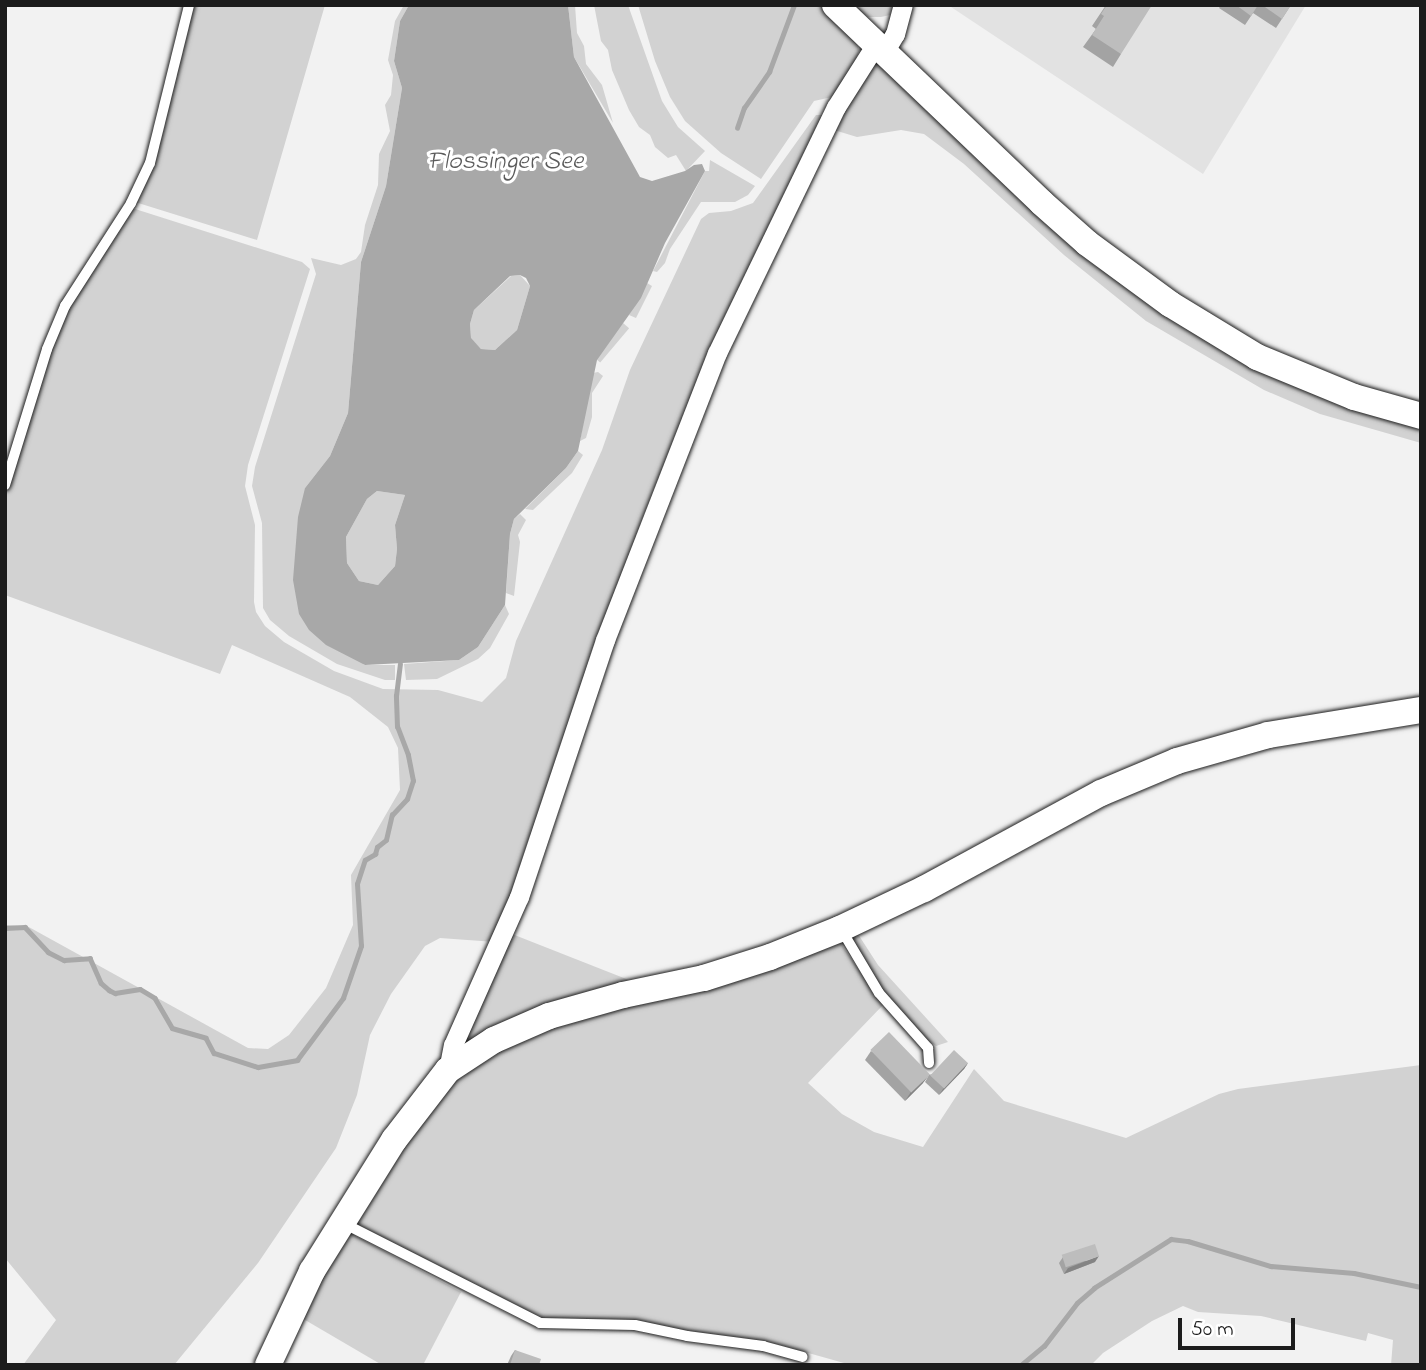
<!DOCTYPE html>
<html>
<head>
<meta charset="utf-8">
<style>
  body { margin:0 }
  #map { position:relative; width:1426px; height:1370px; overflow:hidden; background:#f2f2f2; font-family:"Indie Flower",sans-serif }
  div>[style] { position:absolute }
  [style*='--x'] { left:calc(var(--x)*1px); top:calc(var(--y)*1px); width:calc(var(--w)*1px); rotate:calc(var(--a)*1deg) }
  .built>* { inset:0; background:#e2e2e2 }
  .green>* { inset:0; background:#d2d2d2; transform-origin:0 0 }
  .water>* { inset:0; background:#a8a8a8 }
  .stream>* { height:4.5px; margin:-2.25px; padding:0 2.25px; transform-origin:2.25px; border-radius:2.25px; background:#a8a8a8 }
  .roads { filter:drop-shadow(0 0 2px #1c1c1c) drop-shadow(0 0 2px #1c1c1c) }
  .service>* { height:10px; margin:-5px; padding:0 5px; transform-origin:5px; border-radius:5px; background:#fff }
  .minor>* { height:19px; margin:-9.5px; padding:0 9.5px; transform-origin:9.5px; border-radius:9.5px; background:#fff }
  .secondary>* { height:26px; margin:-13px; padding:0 13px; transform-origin:13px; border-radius:13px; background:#fff }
  .wall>* { inset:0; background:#a3a3a3 }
  .shaded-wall>* { inset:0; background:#848484 }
  .building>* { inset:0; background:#bdbdbd; transform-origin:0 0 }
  span { translate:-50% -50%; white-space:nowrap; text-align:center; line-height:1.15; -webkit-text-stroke:6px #fff; paint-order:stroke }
  .water-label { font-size:26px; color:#5b5b5b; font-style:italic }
  .frame { position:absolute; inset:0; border:7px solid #1c1c1c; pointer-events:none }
  .scale { position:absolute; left:1178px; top:1318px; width:117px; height:32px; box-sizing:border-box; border:4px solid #1c1c1c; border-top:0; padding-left:9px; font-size:21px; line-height:24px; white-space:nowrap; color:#1c1c1c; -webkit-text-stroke:5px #fff; paint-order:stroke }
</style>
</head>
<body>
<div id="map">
  <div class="built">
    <i style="clip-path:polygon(948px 5px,1306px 5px,1203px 174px)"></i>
  </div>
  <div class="green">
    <i style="clip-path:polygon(194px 5px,325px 5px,257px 240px,135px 202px,161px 140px)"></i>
    <i style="clip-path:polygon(404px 5px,409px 5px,400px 21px,394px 61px,402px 88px,386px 186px,361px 262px,348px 413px,330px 456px,305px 488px,364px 665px,395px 665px,395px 680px,385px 680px,337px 664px,289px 636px,270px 620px,263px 608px,262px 523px,252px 486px,255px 467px,316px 274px,311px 258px,341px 265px,356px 259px,361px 252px,365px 225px,378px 185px,379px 154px,390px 131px,385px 105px,391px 95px,393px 75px,388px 60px,395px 21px)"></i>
    <i style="clip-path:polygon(568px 5px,575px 5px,577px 33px,584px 46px,586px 64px,602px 85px,613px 123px,574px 57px)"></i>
    <i style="clip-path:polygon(594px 5px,628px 5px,662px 101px,678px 127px,705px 151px,686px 171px,676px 155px,668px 158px,655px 147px,650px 135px,639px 127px,629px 110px,612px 70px,608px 50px,601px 41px)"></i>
    <i style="clip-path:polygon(638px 5px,820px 5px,856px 40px,859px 51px,855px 64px,832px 97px,814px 101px,761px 179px,721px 153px,685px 121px,670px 97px,655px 61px)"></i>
    <i style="clip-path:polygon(852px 5px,893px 5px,890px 15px,881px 17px,868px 17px)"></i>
    <i style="clip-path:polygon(878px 63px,1073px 244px,1154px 309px,1250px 363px,1421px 426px,1421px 443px,1320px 414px,1264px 390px,1146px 321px,1064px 255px,964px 164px,924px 134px,901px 130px,857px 137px,834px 130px,869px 66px)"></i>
    <i style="clip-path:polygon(816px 115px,823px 115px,709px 350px,642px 519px,495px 942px,440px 938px,425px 946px,391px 994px,370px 1035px,357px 1095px,336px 1148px,258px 1263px,174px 1365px,23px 1365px,56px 1320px,5px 1258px,5px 925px,27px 926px,248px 1048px,268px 1049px,289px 1035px,326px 988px,353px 925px,351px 875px,400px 790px,398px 748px,388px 727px,350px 697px,232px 645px,220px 674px,5px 595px,5px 495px,39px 384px,66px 314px,132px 208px,302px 262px,310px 269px,248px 465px,245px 486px,255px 525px,254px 602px,256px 612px,265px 626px,284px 642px,334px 671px,383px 689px,438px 690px,482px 702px,506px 678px,516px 641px,602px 450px,630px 370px,701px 219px,709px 213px,731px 211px,753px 203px)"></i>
    <i style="clip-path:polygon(710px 160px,755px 186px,748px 195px,735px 202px,701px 202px,670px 249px,665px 263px,657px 272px,653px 271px,705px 171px,709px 171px)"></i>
    <i style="clip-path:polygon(520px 275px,530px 286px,517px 330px,495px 350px,481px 349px,471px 339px,470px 324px,474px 310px,511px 276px)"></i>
    <i style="clip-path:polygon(647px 283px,652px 286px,636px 318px,629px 315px)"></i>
    <i style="left:623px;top:323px;width:8px;height:45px;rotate:40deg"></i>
    <i style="clip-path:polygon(598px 372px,603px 376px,592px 393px,592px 417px,586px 438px,580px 441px,590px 385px,593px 373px)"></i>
    <i style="clip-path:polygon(578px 451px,583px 455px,572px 473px,533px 510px,525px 509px,566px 468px)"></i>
    <i style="clip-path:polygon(377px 491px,405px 495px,395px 525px,397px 549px,395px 566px,378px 585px,359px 581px,347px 563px,346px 537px,367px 499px)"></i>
    <i style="clip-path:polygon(520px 514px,526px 520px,518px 535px,520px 542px,514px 596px,506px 593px,510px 534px,514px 519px)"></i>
    <i style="clip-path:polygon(505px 605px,509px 614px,490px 648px,478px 659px,437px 679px,406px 680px,404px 664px,459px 660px,478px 647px)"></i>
    <i style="clip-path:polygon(856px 931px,878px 965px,948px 1042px,936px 1046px,925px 1038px,881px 989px,853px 944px,850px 934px)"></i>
    <i style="clip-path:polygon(512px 934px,639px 984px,463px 1051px,461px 1037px)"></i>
    <i style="clip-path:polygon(837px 938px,883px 1005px,808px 1083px,842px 1114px,874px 1132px,923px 1147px,974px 1069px,1004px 1101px,1126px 1138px,1219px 1094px,1238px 1089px,1421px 1065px,1421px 1365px,1391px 1365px,1393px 1340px,1368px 1333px,1366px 1341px,1261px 1316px,1198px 1312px,1183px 1306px,1152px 1321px,1103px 1353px,1091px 1365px,851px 1365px,780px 1345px,628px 1321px,537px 1320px,353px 1223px,354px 1213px,467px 1066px,542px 1027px)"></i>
    <i style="clip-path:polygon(350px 1233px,461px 1292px,423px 1365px,382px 1365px,300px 1317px,342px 1234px)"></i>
  </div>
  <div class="water">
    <i style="clip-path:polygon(evenodd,409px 5px,568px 5px,574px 57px,640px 177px,652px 181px,685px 171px,694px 165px,702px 164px,705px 171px,665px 243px,641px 298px,597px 360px,578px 451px,566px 468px,514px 519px,510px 534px,505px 605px,478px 647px,459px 660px,365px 665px,326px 645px,309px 630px,299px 614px,293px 580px,298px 517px,305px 488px,330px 456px,348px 413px,361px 262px,386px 186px,402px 88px,394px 61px,400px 21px,409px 5px,520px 275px,526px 278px,530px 286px,517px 330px,495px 350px,481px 349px,471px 338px,470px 324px,474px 310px,510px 276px,520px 275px,409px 5px,377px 491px,405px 495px,395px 525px,397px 549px,395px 566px,378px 585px,359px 581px,347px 563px,346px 537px,367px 499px,377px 491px)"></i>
  </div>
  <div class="stream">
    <i style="--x:737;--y:128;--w:21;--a:-71"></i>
    <i style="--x:744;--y:108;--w:44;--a:-55.2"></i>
    <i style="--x:769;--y:72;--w:72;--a:-69.5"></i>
    <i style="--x:5;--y:928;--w:20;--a:-3"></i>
    <i style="--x:25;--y:927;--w:34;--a:47"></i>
    <i style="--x:48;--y:952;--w:18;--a:27"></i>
    <i style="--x:64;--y:960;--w:26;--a:-4"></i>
    <i style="--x:90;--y:958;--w:27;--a:66"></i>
    <i style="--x:101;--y:983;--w:11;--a:41"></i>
    <i style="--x:109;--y:990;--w:7;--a:27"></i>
    <i style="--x:115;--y:993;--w:25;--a:-9"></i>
    <i style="--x:140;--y:989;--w:17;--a:31"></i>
    <i style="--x:155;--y:998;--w:34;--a:60"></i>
    <i style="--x:172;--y:1028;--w:35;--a:16"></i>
    <i style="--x:206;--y:1038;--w:17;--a:62"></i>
    <i style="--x:214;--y:1053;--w:46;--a:17.7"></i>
    <i style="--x:258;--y:1067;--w:40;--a:-10"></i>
    <i style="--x:297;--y:1060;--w:77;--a:-53.4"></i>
    <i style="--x:343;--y:998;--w:55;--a:-70.9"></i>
    <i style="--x:361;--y:946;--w:62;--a:-93.7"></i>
    <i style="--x:357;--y:884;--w:25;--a:-72"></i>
    <i style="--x:365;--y:860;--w:12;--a:-31"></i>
    <i style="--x:375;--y:854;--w:7;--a:-74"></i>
    <i style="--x:377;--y:847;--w:11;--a:-38"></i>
    <i style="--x:386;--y:840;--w:26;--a:-77"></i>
    <i style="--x:392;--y:815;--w:22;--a:-47"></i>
    <i style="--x:407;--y:799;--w:19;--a:-72"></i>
    <i style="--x:413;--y:781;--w:26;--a:-101"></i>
    <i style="--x:408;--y:755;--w:30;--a:-111"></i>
    <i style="--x:397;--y:727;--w:31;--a:-92"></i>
    <i style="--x:396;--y:696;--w:32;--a:-83"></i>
    <i style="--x:1021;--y:1365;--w:30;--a:-40"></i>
    <i style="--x:1044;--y:1346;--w:54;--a:-52.5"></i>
    <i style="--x:1077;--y:1303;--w:23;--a:-41"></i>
    <i style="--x:1094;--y:1288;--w:91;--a:-32.5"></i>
    <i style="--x:1171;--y:1239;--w:17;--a:7"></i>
    <i style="--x:1188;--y:1241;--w:87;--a:16.8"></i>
    <i style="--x:1271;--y:1266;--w:83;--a:4.8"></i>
    <i style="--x:1354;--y:1273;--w:68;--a:11.8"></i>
  </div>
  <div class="roads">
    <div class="service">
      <i style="--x:5;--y:485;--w:142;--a:-72.8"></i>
      <i style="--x:47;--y:349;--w:47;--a:-67.3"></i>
      <i style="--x:65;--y:306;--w:122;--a:-57.3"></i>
      <i style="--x:131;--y:203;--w:44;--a:-64.6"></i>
      <i style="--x:150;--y:163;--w:163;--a:-76.1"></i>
      <i style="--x:841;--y:929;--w:74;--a:59.3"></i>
      <i style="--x:879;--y:993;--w:74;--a:48.3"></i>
      <i style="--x:928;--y:1048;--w:15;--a:86"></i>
      <i style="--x:345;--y:1224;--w:219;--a:26.9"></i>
      <i style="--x:540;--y:1323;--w:95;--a:1.2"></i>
      <i style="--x:635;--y:1325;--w:53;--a:11.9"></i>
      <i style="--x:687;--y:1336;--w:77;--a:7.5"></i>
      <i style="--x:763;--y:1346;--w:41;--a:15.4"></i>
    </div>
    <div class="minor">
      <i style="--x:884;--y:52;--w:21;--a:-59"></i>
      <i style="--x:895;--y:34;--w:30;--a:-75"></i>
      <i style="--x:448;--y:1070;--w:25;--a:-79"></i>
      <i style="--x:453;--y:1045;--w:162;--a:-66"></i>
      <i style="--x:519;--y:897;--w:271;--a:-71.5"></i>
      <i style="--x:605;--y:640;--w:308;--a:-68.7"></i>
      <i style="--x:717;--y:353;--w:273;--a:-64.2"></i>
      <i style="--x:836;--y:107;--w:75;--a:-57.6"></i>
    </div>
    <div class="secondary">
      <i style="--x:835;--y:5;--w:286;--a:43.7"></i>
      <i style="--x:1042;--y:203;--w:60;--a:41.6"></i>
      <i style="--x:1087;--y:243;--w:103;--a:36.3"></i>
      <i style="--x:1170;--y:304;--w:102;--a:31.3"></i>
      <i style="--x:1257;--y:357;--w:105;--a:22.4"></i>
      <i style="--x:1354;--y:397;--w:70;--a:15.8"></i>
      <i style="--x:268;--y:1365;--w:104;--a:-64.9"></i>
      <i style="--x:312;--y:1271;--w:155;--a:-58"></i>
      <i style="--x:394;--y:1140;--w:88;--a:-52.4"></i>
      <i style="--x:448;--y:1070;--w:55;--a:-33.1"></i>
      <i style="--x:494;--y:1040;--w:60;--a:-23.6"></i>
      <i style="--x:549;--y:1016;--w:77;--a:-15.8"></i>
      <i style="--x:623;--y:995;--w:83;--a:-11.9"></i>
      <i style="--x:704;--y:978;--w:69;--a:-17.7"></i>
      <i style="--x:770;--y:957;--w:75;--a:-21.8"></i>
      <i style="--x:840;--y:929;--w:93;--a:-25.5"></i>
      <i style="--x:924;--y:889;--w:201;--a:-28.5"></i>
      <i style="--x:1101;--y:793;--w:82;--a:-22.8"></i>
      <i style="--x:1177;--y:761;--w:95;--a:-15.9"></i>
      <i style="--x:1268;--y:735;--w:155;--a:-9.3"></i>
    </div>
  </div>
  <div class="wall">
    <i style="clip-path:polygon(1106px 5px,1121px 54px,1113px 67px,1083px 47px,1096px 29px,1092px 26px)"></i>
    <i style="clip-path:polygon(1221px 5px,1291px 5px,1276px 28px,1253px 13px,1245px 25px,1219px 8px)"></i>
    <i style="clip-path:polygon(871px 1051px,923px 1083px,905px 1101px,865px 1060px)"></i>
    <i style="clip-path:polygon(968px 1063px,964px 1069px,939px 1095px,925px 1082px,929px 1075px)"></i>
    <i style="clip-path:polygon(1063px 1257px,1095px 1262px,1064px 1274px,1059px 1263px)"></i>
    <i style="clip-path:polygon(515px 1350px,539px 1365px,507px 1365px,511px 1356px)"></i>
  </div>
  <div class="shaded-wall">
    <i style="clip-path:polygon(968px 1063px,964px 1069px,939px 1095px,943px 1089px)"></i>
    <i style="clip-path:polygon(930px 1074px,923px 1083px,905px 1101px,911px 1092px)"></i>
    <i style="clip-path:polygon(1099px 1256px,1095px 1262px,1064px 1274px,1068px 1268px)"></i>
  </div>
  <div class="building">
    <i style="clip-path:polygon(1107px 5px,1152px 5px,1121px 54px,1092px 35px,1104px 16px,1101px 14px)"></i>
    <i style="clip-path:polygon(1236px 5px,1258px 5px,1251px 16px)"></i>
    <i style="clip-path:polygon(1262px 5px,1291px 5px,1282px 19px)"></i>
    <i style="left:889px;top:1032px;width:59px;height:26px;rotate:46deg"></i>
    <i style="left:954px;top:1050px;width:19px;height:35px;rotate:43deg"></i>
    <i style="left:1095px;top:1244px;width:13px;height:35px;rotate:72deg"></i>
    <i style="clip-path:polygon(515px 1350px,541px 1359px,539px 1365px,510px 1365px)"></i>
  </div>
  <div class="water-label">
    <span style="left:505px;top:163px">Flossinger See</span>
  </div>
  <div class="frame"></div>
  <div class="scale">50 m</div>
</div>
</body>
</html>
